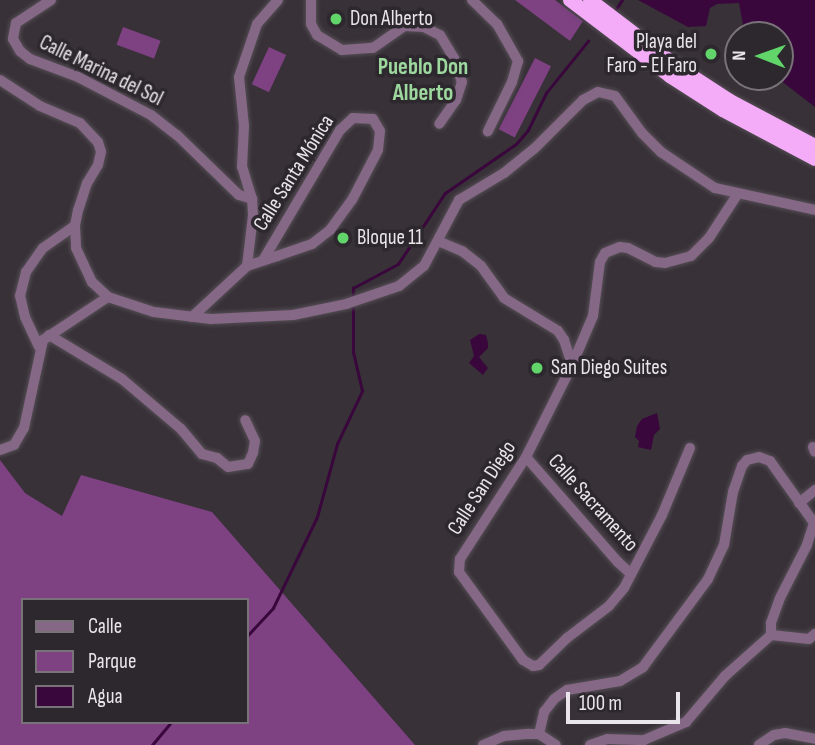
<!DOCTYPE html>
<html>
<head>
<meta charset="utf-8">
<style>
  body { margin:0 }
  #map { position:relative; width:815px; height:745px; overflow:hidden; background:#383138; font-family:"Sofia Sans Condensed",sans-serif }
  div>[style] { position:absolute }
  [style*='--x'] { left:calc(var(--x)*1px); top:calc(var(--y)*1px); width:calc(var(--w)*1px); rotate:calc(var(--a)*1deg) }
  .green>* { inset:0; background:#7e4182; transform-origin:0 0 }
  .water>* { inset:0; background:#39073c }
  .stream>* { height:2.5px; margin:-1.25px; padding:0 1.25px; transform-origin:1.25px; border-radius:1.25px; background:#39073c }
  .roads { filter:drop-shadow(0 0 2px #544e54) drop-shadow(0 0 2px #544e54) }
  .minor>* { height:10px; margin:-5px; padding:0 5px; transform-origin:5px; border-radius:5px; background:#856786 }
  .highway>* { height:14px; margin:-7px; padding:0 7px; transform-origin:7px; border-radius:7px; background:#f5acf8 }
  .dots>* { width:19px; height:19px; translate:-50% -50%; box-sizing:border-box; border:4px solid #2d272e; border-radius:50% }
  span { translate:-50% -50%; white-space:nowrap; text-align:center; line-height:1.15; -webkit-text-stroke:7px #2d272e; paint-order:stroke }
  .poi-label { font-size:21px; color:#eae5ea }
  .left { translate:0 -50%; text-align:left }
  .right { translate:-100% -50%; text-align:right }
  .street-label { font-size:21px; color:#eae5ea }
  .neighbourhood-label { font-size:23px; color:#9dd89e; font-weight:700 }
  .legend { position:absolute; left:21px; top:598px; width:228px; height:126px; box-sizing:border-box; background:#2d272e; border:2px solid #797379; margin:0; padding:9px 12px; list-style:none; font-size:21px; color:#eae5ea }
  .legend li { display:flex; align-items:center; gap:14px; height:35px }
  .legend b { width:35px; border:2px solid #797379 }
  .north { position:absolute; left:724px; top:21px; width:70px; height:70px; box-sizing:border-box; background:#2d272e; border:2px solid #797379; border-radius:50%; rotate:271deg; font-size:19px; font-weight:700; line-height:28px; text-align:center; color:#eae5ea }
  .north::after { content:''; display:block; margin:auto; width:24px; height:32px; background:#61d56a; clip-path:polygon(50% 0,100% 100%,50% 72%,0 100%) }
  .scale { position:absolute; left:566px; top:692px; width:114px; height:32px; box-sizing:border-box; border:4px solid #eae5ea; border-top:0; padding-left:9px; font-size:21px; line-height:24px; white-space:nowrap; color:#eae5ea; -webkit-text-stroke:5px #2d272e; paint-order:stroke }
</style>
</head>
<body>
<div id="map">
  <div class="green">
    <i style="clip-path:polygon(515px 0,555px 0,583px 21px,570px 41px)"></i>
    <i style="left:123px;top:27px;width:40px;height:19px;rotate:20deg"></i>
    <i style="left:269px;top:47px;width:19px;height:41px;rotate:25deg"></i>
    <i style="left:535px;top:58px;width:18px;height:80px;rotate:27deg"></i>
    <i style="clip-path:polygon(evenodd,0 460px,25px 493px,62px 516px,81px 475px,212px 512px,415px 745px,0 745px,0 460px,23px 600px,247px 600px,247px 722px,23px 722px,23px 600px)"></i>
  </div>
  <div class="water">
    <i style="clip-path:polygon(638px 0,815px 0,815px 107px,776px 77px,780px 77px,780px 35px,745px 35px,739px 3px,717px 4px,710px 8px,706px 26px,688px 27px)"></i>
    <i style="clip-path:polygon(479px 334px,486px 335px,488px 343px,488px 348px,479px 357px,488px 368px,483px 375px,469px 363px,474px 356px,470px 340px)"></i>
    <i style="clip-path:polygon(657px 413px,660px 429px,654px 435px,651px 450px,638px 447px,639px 441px,635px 437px,637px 426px,642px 419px)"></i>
  </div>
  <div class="stream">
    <i style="--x:616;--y:9;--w:11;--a:-56"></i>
    <i style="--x:353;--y:295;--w:7;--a:-90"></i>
    <i style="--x:353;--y:288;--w:51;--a:-28.1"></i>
    <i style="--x:398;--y:264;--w:85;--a:-56.5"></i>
    <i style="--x:445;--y:193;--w:86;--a:-34.6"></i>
    <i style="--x:516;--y:144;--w:18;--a:-49"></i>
    <i style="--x:528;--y:130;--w:41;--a:-64.1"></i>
    <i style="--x:546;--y:93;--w:67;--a:-51.1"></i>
    <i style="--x:247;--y:636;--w:38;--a:-47"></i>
    <i style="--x:273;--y:608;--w:101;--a:-64.2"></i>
    <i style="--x:317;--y:517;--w:76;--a:-74.7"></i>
    <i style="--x:337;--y:444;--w:59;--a:-64.7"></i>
    <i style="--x:362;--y:391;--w:39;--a:-103"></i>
    <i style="--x:353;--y:353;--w:45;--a:-90"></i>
    <i style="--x:152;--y:745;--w:30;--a:-50"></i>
  </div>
  <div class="roads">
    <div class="minor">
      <i style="--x:51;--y:0;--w:42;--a:146.7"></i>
      <i style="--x:16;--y:23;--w:16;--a:101"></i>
      <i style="--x:13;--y:39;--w:14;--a:60"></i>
      <i style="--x:20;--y:51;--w:13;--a:39"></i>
      <i style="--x:30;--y:59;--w:51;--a:20.6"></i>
      <i style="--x:78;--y:77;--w:82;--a:27.5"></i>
      <i style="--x:151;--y:115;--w:33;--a:38"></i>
      <i style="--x:177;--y:135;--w:86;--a:44.1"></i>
      <i style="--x:239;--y:195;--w:14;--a:17"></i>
      <i style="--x:311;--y:0;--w:24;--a:90"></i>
      <i style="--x:311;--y:24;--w:13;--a:61"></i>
      <i style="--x:317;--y:35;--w:29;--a:31"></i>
      <i style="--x:342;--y:50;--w:31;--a:-4"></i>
      <i style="--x:373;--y:48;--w:39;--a:-35"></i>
      <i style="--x:405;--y:26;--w:19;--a:3"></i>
      <i style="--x:424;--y:27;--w:18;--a:27"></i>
      <i style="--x:440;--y:35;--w:27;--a:59"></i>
      <i style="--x:454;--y:58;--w:25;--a:72"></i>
      <i style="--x:462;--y:82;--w:19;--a:108"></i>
      <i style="--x:456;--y:100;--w:29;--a:125"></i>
      <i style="--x:472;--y:0;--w:35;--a:44"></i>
      <i style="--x:497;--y:24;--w:43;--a:60.4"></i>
      <i style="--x:518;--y:61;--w:22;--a:106"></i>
      <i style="--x:512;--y:82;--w:55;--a:116.1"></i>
      <i style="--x:0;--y:80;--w:48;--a:33"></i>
      <i style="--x:40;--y:106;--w:43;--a:23"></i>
      <i style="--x:80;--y:123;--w:26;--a:47"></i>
      <i style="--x:98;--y:142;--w:10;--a:73"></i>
      <i style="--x:101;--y:152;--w:13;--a:103"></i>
      <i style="--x:98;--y:165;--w:21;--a:121"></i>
      <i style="--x:87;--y:183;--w:28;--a:108"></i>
      <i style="--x:78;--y:210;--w:16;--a:101"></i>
      <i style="--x:75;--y:226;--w:22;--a:87"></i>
      <i style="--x:76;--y:248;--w:38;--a:65"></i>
      <i style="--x:92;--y:282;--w:22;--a:43"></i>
      <i style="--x:108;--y:297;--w:48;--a:18.1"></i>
      <i style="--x:154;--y:312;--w:57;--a:7"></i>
      <i style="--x:211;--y:319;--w:82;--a:-2.8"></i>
      <i style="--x:293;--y:315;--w:54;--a:-11.7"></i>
      <i style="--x:346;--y:304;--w:56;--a:-18.8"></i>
      <i style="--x:399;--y:286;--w:32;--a:-39"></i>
      <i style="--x:424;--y:266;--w:75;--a:-62.1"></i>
      <i style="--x:459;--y:200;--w:52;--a:-31"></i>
      <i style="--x:504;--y:173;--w:38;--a:-39"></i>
      <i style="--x:534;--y:149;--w:69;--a:-45"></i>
      <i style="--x:583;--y:100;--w:17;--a:-28"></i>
      <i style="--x:598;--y:92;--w:17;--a:13"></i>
      <i style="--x:615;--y:96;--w:46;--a:53.9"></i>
      <i style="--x:642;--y:133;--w:27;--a:45"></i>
      <i style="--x:661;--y:152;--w:65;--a:33.7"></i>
      <i style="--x:715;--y:188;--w:102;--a:12.4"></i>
      <i style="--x:438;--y:241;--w:26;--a:23"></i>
      <i style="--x:462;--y:251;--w:24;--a:38"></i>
      <i style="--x:481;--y:266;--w:39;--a:54"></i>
      <i style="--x:504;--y:298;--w:63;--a:31.4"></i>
      <i style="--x:558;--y:331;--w:11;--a:56"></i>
      <i style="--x:564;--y:340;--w:26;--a:72"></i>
      <i style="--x:247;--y:266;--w:32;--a:-18"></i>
      <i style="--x:277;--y:256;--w:37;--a:-19"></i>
      <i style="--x:312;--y:244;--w:23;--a:-38"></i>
      <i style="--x:330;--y:230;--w:37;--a:-54"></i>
      <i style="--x:352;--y:200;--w:56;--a:-62.5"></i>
      <i style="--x:378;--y:150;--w:19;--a:-84"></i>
      <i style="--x:380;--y:131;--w:14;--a:-120"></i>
      <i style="--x:373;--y:119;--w:20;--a:-177"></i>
      <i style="--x:353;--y:118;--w:18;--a:137"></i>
      <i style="--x:340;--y:130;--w:151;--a:120.6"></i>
      <i style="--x:192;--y:317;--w:75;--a:-42.8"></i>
      <i style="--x:247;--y:266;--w:50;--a:-83.2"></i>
      <i style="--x:253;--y:216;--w:17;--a:-93"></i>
      <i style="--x:252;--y:199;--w:34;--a:-107"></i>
      <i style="--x:242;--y:167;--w:41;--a:-87.2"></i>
      <i style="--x:244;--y:126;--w:49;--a:-95.8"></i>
      <i style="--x:239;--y:77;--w:56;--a:-71.2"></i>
      <i style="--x:257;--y:24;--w:32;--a:-49"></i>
      <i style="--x:49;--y:335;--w:85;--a:31.1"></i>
      <i style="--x:122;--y:379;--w:77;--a:40.3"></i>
      <i style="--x:181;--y:429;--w:33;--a:50"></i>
      <i style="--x:202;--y:454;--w:16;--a:15"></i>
      <i style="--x:217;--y:458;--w:14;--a:39"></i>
      <i style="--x:228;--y:467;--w:20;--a:-9"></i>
      <i style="--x:248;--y:464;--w:12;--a:-66"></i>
      <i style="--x:253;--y:453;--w:12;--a:-81"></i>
      <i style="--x:255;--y:441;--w:23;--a:-115"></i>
      <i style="--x:39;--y:347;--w:33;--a:-115"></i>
      <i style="--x:25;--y:317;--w:22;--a:-103"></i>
      <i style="--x:20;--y:296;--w:25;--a:-76"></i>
      <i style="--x:26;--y:272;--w:29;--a:-55"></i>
      <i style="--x:43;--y:248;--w:39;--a:-35"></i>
      <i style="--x:813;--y:447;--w:5;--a:68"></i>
      <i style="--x:690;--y:448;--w:73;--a:112.7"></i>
      <i style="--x:662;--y:515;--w:82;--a:117.5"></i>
      <i style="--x:624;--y:588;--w:23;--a:130"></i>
      <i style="--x:609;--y:606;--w:53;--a:142.7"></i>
      <i style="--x:567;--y:638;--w:39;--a:136"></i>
      <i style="--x:539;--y:665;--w:6;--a:171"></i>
      <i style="--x:533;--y:666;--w:12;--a:-149"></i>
      <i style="--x:523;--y:660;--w:109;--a:-126"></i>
      <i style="--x:459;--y:572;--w:13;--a:-86"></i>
      <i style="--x:460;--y:559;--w:121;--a:-57.1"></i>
      <i style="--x:526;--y:457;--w:103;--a:-63.4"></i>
      <i style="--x:572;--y:365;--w:53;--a:-66.8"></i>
      <i style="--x:593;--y:316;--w:54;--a:-82.6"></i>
      <i style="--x:600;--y:262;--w:10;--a:-61"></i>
      <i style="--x:605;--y:253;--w:16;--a:-22"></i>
      <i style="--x:620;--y:247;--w:8;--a:7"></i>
      <i style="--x:628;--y:248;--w:31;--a:27"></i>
      <i style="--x:656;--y:262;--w:9;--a:6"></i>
      <i style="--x:665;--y:263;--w:27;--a:-15"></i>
      <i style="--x:691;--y:256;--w:25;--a:-45"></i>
      <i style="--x:709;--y:238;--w:51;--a:-56.9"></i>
      <i style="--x:0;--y:450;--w:15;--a:-20"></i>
      <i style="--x:14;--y:445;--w:20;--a:-60"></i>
      <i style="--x:24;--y:428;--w:90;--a:-77.8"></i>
      <i style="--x:43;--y:340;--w:78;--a:-33.5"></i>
      <i style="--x:526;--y:457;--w:140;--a:48.8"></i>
      <i style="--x:618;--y:562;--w:18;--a:43"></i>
      <i style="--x:799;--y:503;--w:21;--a:-39"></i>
      <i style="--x:771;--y:635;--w:38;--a:6"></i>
      <i style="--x:809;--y:639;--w:8;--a:-40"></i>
      <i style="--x:539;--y:734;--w:23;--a:-77"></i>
      <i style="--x:544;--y:712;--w:16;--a:-52"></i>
      <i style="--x:554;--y:699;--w:16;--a:-35"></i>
      <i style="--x:567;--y:690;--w:54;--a:-9.6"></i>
      <i style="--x:620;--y:681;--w:27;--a:-31"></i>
      <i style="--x:643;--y:667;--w:109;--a:-53.5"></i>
      <i style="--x:708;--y:579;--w:38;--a:-65"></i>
      <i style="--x:724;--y:545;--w:54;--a:-80.4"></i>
      <i style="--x:733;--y:492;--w:28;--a:-71"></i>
      <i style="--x:742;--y:466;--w:8;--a:-50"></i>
      <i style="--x:747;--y:460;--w:12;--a:-14"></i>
      <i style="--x:759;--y:457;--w:12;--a:20"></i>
      <i style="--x:770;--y:461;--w:76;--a:54.6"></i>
      <i style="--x:814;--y:523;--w:23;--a:108"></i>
      <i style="--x:807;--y:545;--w:59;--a:117"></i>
      <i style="--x:780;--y:598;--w:27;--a:110"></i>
      <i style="--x:771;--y:623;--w:12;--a:90"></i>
      <i style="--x:483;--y:745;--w:23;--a:-23"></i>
      <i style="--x:504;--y:736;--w:25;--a:-5"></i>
      <i style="--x:529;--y:734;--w:10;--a:0"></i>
      <i style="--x:539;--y:734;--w:20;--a:33"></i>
      <i style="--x:590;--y:745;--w:18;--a:-19"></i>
      <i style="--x:607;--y:739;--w:37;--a:2"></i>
      <i style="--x:644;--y:740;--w:46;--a:-23.2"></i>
      <i style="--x:686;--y:722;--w:60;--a:-49.7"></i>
      <i style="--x:725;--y:676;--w:62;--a:-41.7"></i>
      <i style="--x:759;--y:745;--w:18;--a:-34"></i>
      <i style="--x:774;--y:735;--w:11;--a:-10"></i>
      <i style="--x:785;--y:733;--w:31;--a:11"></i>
    </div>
    <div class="highway">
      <i style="--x:570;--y:0;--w:126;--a:37.2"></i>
      <i style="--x:670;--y:76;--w:63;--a:32.7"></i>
      <i style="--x:723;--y:110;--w:104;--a:28"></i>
      <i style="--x:590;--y:0;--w:111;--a:37.3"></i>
      <i style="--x:678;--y:67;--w:62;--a:33.2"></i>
      <i style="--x:730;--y:101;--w:96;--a:27.9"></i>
    </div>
  </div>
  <div class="dots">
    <i style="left:336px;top:19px;background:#61d56a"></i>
    <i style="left:711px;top:54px;background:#61d56a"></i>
    <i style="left:343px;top:238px;background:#61d56a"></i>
    <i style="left:537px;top:368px;background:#61d56a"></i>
  </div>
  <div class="poi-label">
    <span class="left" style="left:350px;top:19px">Don Alberto</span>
    <span class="right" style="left:697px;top:54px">Playa del<br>Faro - El Faro</span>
    <span class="left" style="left:357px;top:238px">Bloque 11</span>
    <span class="left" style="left:551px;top:368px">San Diego Suites</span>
  </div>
  <div class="street-label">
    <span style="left:101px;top:71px;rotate:26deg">Calle Marina del Sol</span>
    <span style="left:294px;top:173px;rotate:-58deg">Calle Santa Mónica</span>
    <span style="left:482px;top:488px;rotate:-57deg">Calle San Diego</span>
    <span style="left:593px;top:503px;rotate:48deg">Calle Sacramento</span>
  </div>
  <div class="neighbourhood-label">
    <span style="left:423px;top:80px">Pueblo Don<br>Alberto</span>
  </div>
  <ul class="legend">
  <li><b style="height:9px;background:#856786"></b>Calle</li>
  <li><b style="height:19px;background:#7e4182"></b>Parque</li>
  <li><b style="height:19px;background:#39073c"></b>Agua</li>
  </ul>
  <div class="north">N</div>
  <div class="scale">100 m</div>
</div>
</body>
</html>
